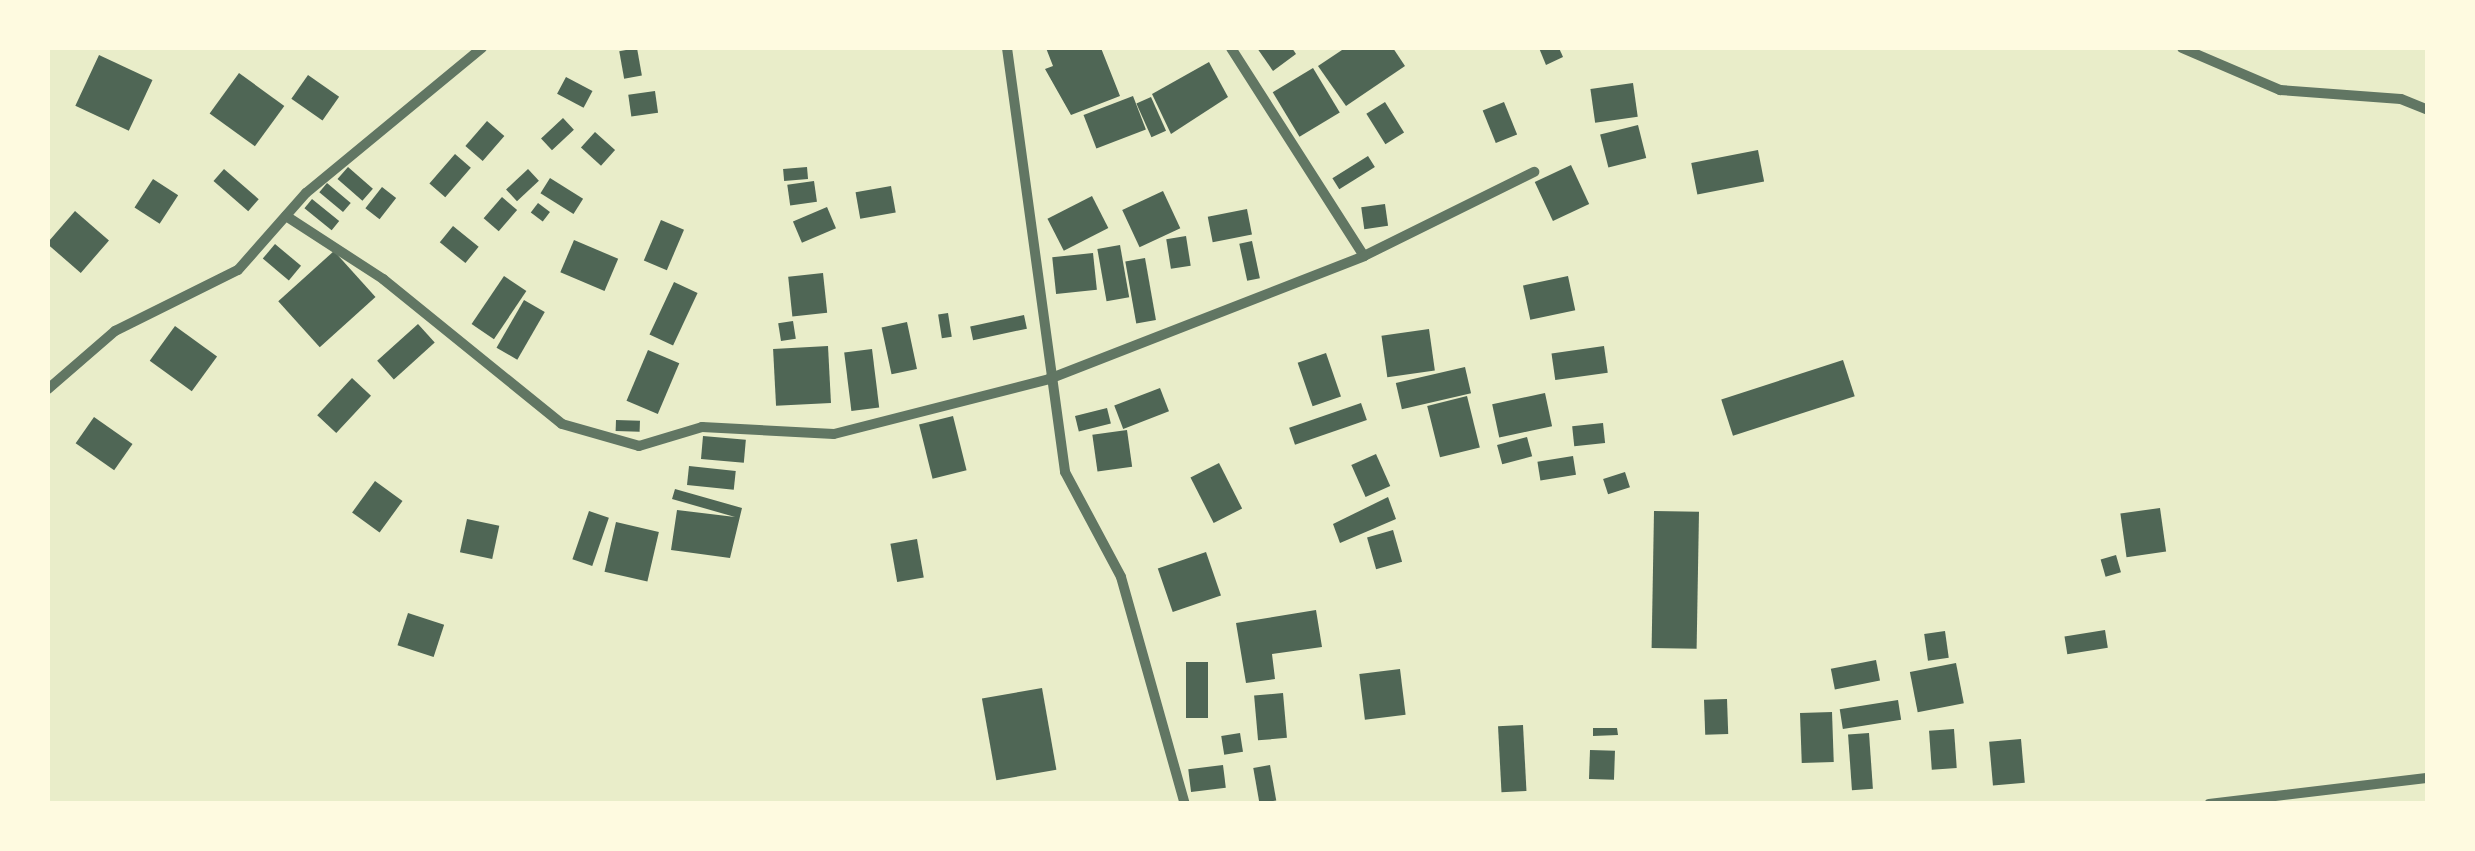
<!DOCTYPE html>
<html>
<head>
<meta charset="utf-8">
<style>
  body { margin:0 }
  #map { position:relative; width:2475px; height:851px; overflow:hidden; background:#e9edc9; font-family:Arial,sans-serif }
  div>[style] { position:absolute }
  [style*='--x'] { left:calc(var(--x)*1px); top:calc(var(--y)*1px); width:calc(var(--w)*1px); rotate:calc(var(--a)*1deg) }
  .building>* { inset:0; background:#4f6655; transform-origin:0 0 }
  .minor>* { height:10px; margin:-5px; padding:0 5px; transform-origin:5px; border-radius:5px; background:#617663 }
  span { translate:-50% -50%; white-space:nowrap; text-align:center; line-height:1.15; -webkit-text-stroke:8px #fefae0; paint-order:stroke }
  .frame { position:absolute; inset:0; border:50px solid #fefae0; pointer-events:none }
</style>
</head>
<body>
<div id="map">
  <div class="building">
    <i style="left:637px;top:48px;width:28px;height:18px;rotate:80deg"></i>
    <i style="clip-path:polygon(1046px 48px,1101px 48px,1120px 96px,1071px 115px,1045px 69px,1053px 66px)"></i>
    <i style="clip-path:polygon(1257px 48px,1292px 48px,1296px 54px,1273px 71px)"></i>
    <i style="clip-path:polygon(1345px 48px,1393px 48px,1405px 66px,1346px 106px,1318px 66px)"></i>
    <i style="clip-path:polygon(1539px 48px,1559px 48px,1563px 57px,1546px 65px)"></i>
    <i style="left:99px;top:55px;width:59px;height:56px;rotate:25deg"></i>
    <i style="clip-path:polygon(1209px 62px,1228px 97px,1171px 134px,1152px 94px)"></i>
    <i style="left:1313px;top:68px;width:52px;height:47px;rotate:59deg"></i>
    <i style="left:239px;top:73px;width:56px;height:50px;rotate:36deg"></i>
    <i style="left:308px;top:75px;width:38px;height:29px;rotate:35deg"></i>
    <i style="left:566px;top:77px;width:30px;height:19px;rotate:28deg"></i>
    <i style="left:1633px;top:83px;width:34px;height:43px;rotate:82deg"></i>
    <i style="left:655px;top:91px;width:22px;height:27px;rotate:82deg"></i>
    <i style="left:1133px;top:96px;width:36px;height:53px;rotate:69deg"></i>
    <i style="left:1151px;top:97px;width:37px;height:16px;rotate:66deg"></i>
    <i style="left:1385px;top:102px;width:36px;height:22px;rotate:58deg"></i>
    <i style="left:1504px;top:102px;width:35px;height:23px;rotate:68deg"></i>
    <i style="left:563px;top:118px;width:16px;height:30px;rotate:47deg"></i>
    <i style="left:487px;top:121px;width:23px;height:33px;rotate:41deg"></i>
    <i style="left:1638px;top:125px;width:34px;height:39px;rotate:76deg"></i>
    <i style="left:595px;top:132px;width:27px;height:21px;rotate:42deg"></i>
    <i style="left:1758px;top:150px;width:32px;height:68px;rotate:79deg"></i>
    <i style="left:455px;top:154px;width:21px;height:39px;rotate:41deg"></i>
    <i style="left:1368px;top:156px;width:13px;height:42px;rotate:58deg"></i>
    <i style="left:1571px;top:165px;width:43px;height:40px;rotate:65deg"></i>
    <i style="left:348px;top:167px;width:33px;height:16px;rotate:41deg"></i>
    <i style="left:807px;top:167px;width:12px;height:24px;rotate:85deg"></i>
    <i style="left:224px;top:169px;width:46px;height:16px;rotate:41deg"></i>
    <i style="left:528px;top:169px;width:16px;height:30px;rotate:47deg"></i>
    <i style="left:550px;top:178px;width:39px;height:18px;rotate:32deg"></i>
    <i style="left:153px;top:179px;width:30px;height:34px;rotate:33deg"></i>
    <i style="left:814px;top:181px;width:21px;height:27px;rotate:82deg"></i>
    <i style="left:327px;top:183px;width:31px;height:12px;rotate:40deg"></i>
    <i style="left:891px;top:186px;width:27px;height:36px;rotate:80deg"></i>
    <i style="left:382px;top:187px;width:18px;height:27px;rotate:38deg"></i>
    <i style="left:1163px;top:191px;width:41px;height:45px;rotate:65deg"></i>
    <i style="left:1092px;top:196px;width:36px;height:50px;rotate:63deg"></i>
    <i style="left:502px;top:197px;width:20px;height:28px;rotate:41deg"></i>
    <i style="left:312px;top:199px;width:35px;height:12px;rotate:39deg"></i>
    <i style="left:538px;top:203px;width:15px;height:12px;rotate:37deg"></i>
    <i style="left:1385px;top:204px;width:22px;height:24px;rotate:82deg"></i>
    <i style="left:827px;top:207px;width:23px;height:37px;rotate:67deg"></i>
    <i style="left:1247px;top:209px;width:26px;height:40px;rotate:79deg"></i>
    <i style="left:75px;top:211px;width:45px;height:43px;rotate:41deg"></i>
    <i style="left:661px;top:220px;width:25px;height:44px;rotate:23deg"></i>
    <i style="left:453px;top:226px;width:33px;height:21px;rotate:39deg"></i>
    <i style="left:1186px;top:236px;width:30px;height:20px;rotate:81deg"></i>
    <i style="left:574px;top:240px;width:48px;height:35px;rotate:23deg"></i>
    <i style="left:1252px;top:241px;width:38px;height:13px;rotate:78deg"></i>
    <i style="left:275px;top:244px;width:34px;height:19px;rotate:40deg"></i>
    <i style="left:1120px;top:245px;width:53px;height:23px;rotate:80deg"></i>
    <i style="left:334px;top:251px;width:62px;height:75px;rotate:48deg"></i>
    <i style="left:1093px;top:253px;width:37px;height:41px;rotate:84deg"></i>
    <i style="left:1145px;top:258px;width:63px;height:20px;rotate:80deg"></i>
    <i style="left:823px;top:273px;width:40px;height:35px;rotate:84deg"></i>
    <i style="left:504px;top:276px;width:27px;height:58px;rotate:34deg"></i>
    <i style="left:1568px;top:276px;width:35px;height:46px;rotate:78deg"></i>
    <i style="left:674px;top:282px;width:26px;height:58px;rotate:25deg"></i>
    <i style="left:524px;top:300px;width:24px;height:55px;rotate:30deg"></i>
    <i style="left:948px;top:313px;width:24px;height:10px;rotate:81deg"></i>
    <i style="left:1024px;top:315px;width:14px;height:55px;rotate:78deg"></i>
    <i style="left:793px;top:321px;width:18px;height:15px;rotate:81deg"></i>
    <i style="left:907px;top:322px;width:48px;height:26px;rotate:78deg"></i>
    <i style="left:418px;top:324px;width:25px;height:55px;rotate:48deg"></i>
    <i style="left:175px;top:326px;width:52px;height:43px;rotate:36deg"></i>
    <i style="left:1429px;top:329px;width:42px;height:48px;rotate:82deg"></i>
    <i style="left:828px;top:346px;width:57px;height:55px;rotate:87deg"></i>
    <i style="left:1604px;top:346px;width:27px;height:53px;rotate:82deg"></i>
    <i style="left:872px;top:349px;width:59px;height:28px;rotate:83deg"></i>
    <i style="left:648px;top:350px;width:34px;height:55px;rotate:23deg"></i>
    <i style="left:1326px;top:353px;width:46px;height:30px;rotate:71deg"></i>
    <i style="left:1843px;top:360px;width:38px;height:128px;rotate:72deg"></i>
    <i style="left:1465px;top:367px;width:27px;height:71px;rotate:77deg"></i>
    <i style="left:352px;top:378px;width:26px;height:51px;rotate:43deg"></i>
    <i style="left:1160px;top:388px;width:25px;height:49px;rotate:69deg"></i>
    <i style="left:1545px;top:393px;width:34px;height:54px;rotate:78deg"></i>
    <i style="left:1467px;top:396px;width:53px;height:41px;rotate:76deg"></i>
    <i style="left:1361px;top:403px;width:18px;height:76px;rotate:71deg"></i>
    <i style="left:1107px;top:408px;width:16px;height:33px;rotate:76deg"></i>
    <i style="left:953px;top:416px;width:56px;height:35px;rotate:76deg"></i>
    <i style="left:94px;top:417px;width:47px;height:32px;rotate:35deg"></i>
    <i style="left:616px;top:420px;width:24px;height:11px;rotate:2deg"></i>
    <i style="left:1603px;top:423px;width:20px;height:31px;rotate:84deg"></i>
    <i style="left:1127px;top:430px;width:37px;height:35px;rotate:82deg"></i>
    <i style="left:703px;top:436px;width:43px;height:23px;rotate:5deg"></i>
    <i style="left:1527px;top:437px;width:20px;height:31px;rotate:75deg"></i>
    <i style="left:1376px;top:454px;width:35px;height:27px;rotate:66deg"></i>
    <i style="left:1573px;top:456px;width:19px;height:36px;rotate:81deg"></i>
    <i style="left:1219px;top:463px;width:51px;height:32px;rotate:63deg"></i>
    <i style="left:689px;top:466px;width:47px;height:19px;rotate:6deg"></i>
    <i style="left:1625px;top:472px;width:16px;height:23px;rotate:72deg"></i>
    <i style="left:375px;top:481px;width:34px;height:39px;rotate:36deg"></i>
    <i style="clip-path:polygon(675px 489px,742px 508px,730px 558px,671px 550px,677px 510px,735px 517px,672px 499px)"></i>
    <i style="clip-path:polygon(1388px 497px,1396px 519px,1340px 543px,1333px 524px)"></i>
    <i style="left:2160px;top:508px;width:44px;height:40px;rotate:82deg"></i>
    <i style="left:589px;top:511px;width:21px;height:51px;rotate:19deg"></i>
    <i style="left:1654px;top:511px;width:45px;height:137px;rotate:1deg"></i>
    <i style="left:467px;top:519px;width:33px;height:34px;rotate:12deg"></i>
    <i style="left:616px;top:522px;width:44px;height:51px;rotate:13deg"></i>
    <i style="left:1393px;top:530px;width:33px;height:27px;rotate:74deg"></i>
    <i style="left:917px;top:539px;width:39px;height:27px;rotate:80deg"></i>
    <i style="left:1206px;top:552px;width:46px;height:51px;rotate:71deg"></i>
    <i style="left:2116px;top:555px;width:18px;height:16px;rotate:74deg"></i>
    <i style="clip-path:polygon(1316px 610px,1322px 647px,1272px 654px,1275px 679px,1246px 683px,1236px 623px)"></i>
    <i style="left:408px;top:613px;width:38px;height:34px;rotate:18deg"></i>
    <i style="left:2105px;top:630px;width:18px;height:41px;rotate:81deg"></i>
    <i style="left:1945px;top:631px;width:27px;height:21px;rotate:82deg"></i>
    <i style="left:1876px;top:660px;width:21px;height:46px;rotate:79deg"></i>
    <i style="left:1186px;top:662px;width:22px;height:56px"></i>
    <i style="left:1956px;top:663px;width:41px;height:47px;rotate:79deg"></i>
    <i style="left:1400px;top:669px;width:46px;height:41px;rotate:83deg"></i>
    <i style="left:1042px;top:688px;width:83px;height:61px;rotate:80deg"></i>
    <i style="left:1283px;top:693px;width:45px;height:29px;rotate:85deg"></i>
    <i style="left:1727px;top:699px;width:35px;height:23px;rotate:88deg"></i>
    <i style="left:1898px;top:700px;width:20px;height:59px;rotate:81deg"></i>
    <i style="left:1832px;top:712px;width:50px;height:32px;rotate:88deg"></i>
    <i style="left:1523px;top:725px;width:66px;height:25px;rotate:87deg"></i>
    <i style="clip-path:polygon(1593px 728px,1617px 728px,1618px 735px,1593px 736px)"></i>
    <i style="left:1954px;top:729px;width:39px;height:25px;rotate:86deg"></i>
    <i style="left:1240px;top:733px;width:19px;height:19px;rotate:81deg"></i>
    <i style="left:1869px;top:733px;width:56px;height:21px;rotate:86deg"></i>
    <i style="left:2021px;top:739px;width:44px;height:32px;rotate:85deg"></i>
    <i style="left:1590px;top:750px;width:25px;height:29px;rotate:2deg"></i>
    <i style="left:1223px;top:765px;width:23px;height:35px;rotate:83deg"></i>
    <i style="left:1270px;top:765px;width:36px;height:17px;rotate:80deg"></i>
  </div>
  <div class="minor">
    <i style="--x:1007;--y:48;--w:428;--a:82.2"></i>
    <i style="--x:1065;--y:472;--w:119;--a:61.9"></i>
    <i style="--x:1121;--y:577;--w:236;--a:74.3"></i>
    <i style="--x:1231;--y:48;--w:247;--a:57.4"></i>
    <i style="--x:2182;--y:48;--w:107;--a:23.2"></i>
    <i style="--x:2280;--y:90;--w:121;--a:4.3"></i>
    <i style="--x:2401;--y:99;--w:29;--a:22"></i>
    <i style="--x:286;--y:216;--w:116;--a:33"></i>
    <i style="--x:383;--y:279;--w:230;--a:39"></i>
    <i style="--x:562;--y:424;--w:80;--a:15.9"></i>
    <i style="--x:639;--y:446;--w:66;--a:-16.8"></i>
    <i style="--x:702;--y:427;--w:132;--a:3"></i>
    <i style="--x:834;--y:434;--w:222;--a:-14.3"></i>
    <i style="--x:1049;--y:379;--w:338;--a:-21.3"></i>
    <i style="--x:1364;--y:256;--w:190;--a:-26.3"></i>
    <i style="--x:48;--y:389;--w:89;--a:-40.9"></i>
    <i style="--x:115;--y:331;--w:137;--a:-26.4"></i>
    <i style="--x:238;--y:270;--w:103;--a:-48.6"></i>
    <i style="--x:306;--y:193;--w:228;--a:-39.5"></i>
    <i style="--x:2209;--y:804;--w:221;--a:-6.8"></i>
  </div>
  <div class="frame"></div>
</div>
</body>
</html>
